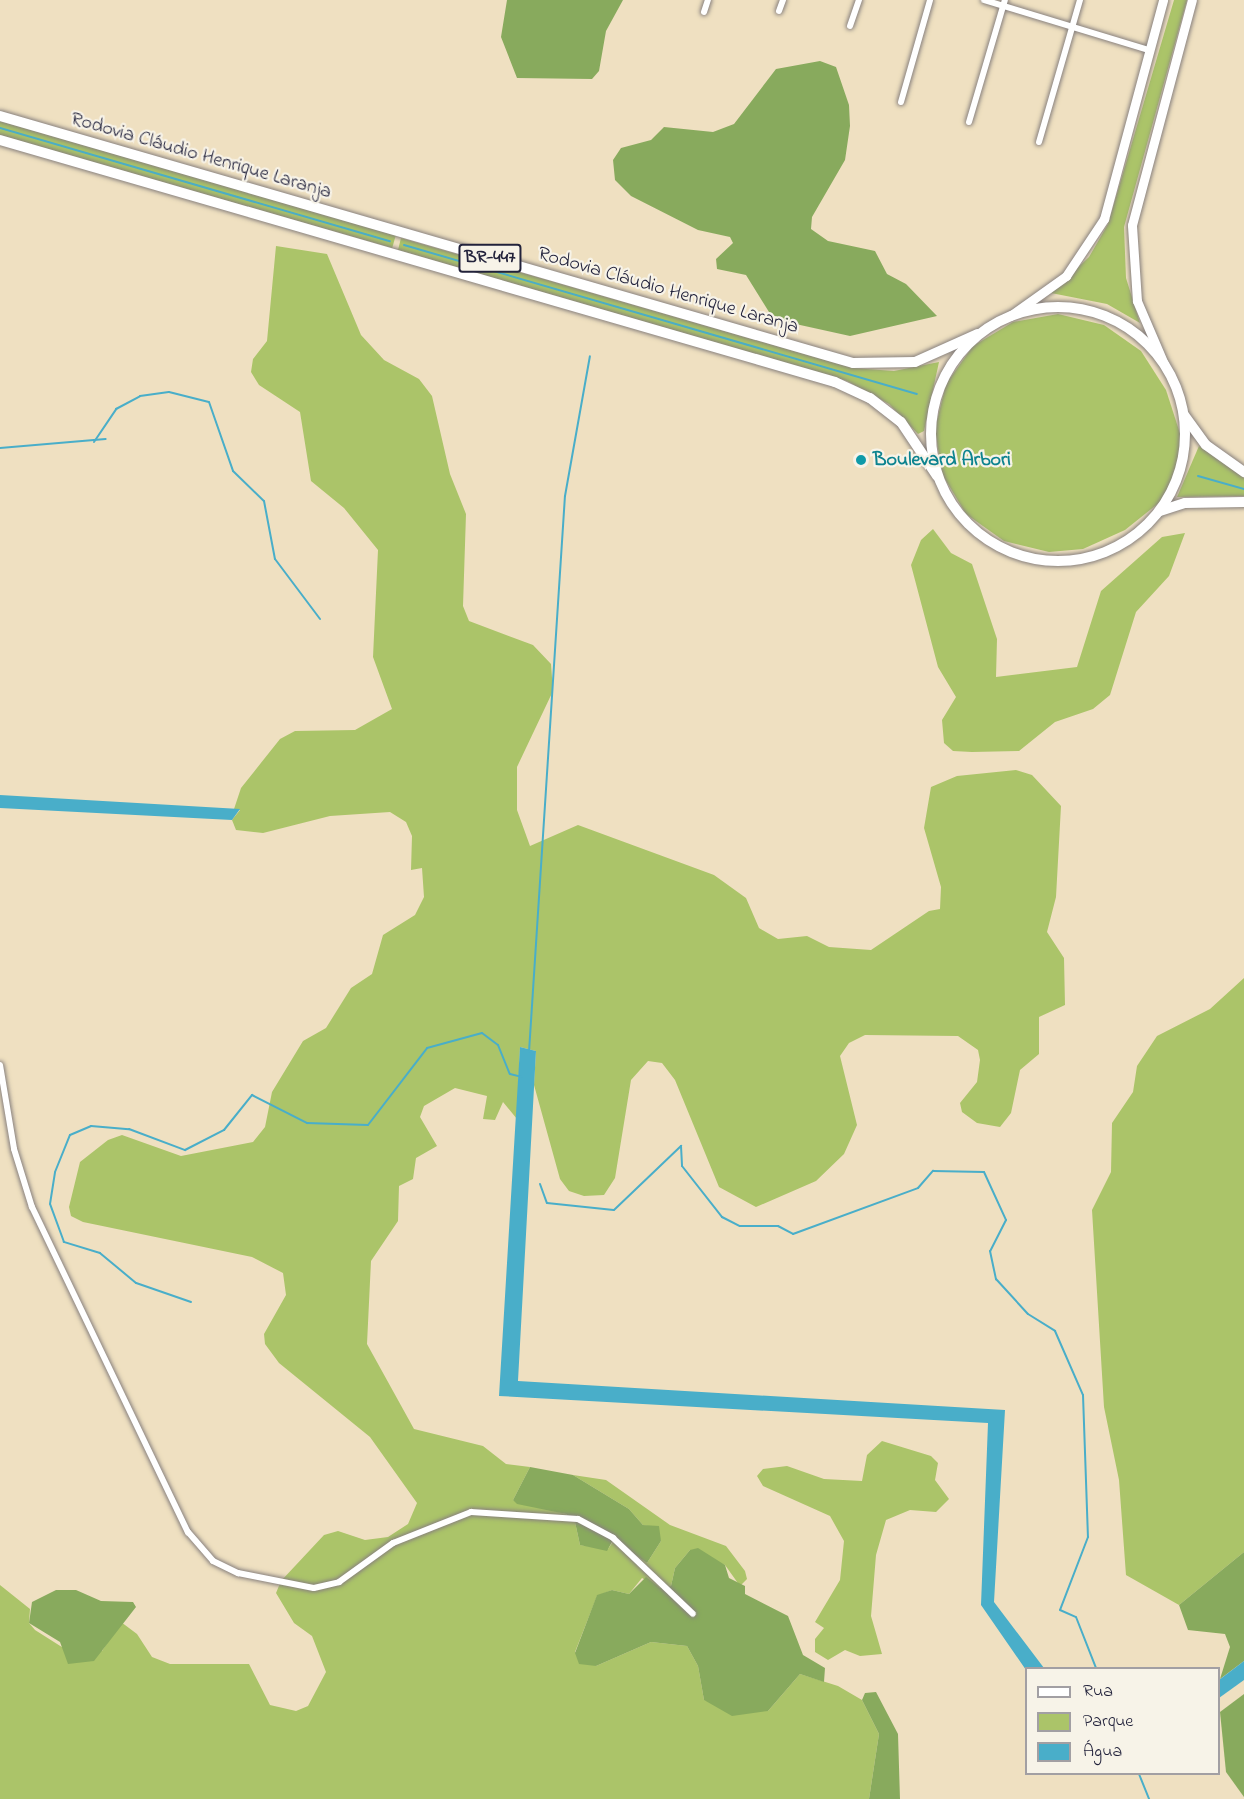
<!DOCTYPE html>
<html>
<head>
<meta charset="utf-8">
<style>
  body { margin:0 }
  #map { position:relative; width:1244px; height:1799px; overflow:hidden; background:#efe0c1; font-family:"Indie Flower",sans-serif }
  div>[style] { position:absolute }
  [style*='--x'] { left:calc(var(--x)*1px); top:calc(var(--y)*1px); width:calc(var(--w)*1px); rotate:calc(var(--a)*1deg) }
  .green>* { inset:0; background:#abc469; transform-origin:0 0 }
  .forest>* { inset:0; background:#88aa5d }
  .water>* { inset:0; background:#49aec9 }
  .stream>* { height:2px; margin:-1px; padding:0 1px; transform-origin:1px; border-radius:1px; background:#49aec9 }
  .roads { filter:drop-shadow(0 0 2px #88817e) drop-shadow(0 0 2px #88817e) }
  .street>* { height:6px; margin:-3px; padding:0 3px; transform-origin:3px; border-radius:3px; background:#fff }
  .secondary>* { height:9px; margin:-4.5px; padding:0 4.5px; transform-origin:4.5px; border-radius:4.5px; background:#fff }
  .primary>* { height:10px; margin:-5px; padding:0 5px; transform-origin:5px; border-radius:5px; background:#fff }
  .primary>.ring { margin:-5px; padding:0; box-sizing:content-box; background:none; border:10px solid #fff; border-radius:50% }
  .dots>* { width:16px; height:16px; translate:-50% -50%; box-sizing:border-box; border:3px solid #f7f3e8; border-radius:50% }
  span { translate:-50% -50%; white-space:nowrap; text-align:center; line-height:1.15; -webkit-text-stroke:4.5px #f7f3e8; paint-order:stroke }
  .shield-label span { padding:2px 4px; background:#f7f3e8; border:2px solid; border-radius:4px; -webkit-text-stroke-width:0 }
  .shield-label { font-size:18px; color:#22223b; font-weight:700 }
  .street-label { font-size:20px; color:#22223b }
  .culture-label { font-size:20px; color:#0d838f; font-weight:700 }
  .left { translate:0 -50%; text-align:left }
  .legend { position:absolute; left:1025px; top:1667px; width:195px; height:108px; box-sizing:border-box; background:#f7f3e8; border:2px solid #a29fa3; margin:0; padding:8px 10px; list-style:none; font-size:18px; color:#22223b }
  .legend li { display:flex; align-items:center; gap:12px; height:30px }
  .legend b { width:30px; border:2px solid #a29fa3 }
</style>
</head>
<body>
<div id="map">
  <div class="green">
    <i style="clip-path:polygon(1174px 0,1187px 0,1124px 227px,1126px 278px,1140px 323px,1107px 304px,1051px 293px,1089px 257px,1108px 224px)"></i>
    <i style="left:0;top:121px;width:412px;height:14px;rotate:16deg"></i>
    <i style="clip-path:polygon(401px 238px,853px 368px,894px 371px,939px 362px,924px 431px,918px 434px,889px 404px,847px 381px,398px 250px)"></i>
    <i style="clip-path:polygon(276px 246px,327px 254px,361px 335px,384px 360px,419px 379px,432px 396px,450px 474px,466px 514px,463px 606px,469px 621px,533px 645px,551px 664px,553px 691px,517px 767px,517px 810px,530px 846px,578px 825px,714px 875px,746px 898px,759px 928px,778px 939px,807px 936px,829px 947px,871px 950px,929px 911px,940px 909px,941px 887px,924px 828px,931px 787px,957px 776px,1016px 770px,1032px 775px,1061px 806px,1056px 897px,1047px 932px,1064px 958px,1065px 1005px,1039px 1017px,1039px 1054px,1020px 1070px,1011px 1113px,1000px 1127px,977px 1123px,962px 1112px,960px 1103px,977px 1082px,980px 1060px,978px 1050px,958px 1036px,865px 1035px,849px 1043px,840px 1056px,857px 1125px,844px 1154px,816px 1181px,756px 1207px,719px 1187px,675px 1080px,662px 1063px,648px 1061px,631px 1080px,615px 1178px,604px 1195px,584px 1196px,569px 1191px,560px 1179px,534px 1085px,536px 1051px,520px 1047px,517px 1119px,503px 1102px,495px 1120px,483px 1119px,487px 1096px,455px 1088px,424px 1106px,420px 1117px,437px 1146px,416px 1158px,413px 1179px,399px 1186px,398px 1221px,371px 1261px,367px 1344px,414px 1429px,483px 1446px,506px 1464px,530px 1467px,513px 1500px,566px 1514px,575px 1522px,580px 1545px,608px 1549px,614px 1540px,647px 1563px,661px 1541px,653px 1527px,643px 1525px,629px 1509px,573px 1475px,606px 1480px,670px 1525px,726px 1546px,745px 1571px,747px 1579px,740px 1586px,725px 1565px,690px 1550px,675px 1568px,671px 1586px,660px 1588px,642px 1578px,629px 1594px,612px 1590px,597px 1596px,575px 1652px,596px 1666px,651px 1642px,687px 1646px,698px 1666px,704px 1700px,768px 1711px,800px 1674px,838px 1686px,862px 1700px,879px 1734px,869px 1799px,0 1799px,0 1585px,30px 1609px,29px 1623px,35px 1630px,65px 1649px,102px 1651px,121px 1622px,137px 1634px,152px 1657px,170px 1664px,249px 1664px,270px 1705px,296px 1711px,308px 1706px,326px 1672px,312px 1636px,294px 1623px,276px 1593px,281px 1581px,324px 1535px,338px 1531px,365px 1540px,388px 1537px,408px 1524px,417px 1503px,370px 1437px,279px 1363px,265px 1344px,264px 1334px,286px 1295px,283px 1273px,252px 1257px,83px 1222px,71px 1216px,69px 1207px,80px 1162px,108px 1140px,122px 1135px,181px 1156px,253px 1142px,265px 1127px,272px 1092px,303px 1041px,326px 1028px,351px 988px,372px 974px,383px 935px,415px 915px,424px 897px,422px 868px,411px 870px,412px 836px,406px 822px,390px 812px,330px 816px,263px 833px,236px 830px,232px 820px,240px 810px,234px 809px,241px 788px,280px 739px,295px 731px,355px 730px,392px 709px,373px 657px,378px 550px,344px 508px,311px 481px,300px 412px,259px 385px,251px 372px,253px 359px,267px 341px)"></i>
    <i style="clip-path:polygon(1058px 314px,1104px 325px,1141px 351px,1166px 390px,1186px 452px,1170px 494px,1125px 530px,1083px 549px,1049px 552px,1004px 541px,966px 514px,942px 474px,935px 429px,946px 384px,973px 346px,1013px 322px)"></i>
    <i style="clip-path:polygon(1199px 446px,1244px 478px,1244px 496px,1177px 497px)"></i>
    <i style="clip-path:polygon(933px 529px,951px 553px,972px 564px,997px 639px,996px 677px,1077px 667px,1101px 591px,1162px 537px,1185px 533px,1169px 576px,1136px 612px,1110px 695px,1093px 709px,1055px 722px,1019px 751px,972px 752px,953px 751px,944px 743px,942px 720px,956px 697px,938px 667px,911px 565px,921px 540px)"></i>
    <i style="clip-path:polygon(1244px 978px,1244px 1552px,1179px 1605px,1126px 1575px,1119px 1480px,1104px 1407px,1092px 1210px,1111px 1172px,1112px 1123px,1133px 1092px,1137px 1066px,1157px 1036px,1210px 1009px)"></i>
    <i style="clip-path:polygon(882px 1441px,931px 1456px,938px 1463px,935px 1480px,949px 1499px,936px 1512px,910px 1510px,886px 1520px,876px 1555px,871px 1616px,882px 1654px,860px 1656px,845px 1650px,828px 1660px,815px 1652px,815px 1639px,824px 1628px,815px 1622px,840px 1580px,844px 1541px,830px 1516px,763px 1486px,757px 1476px,763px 1469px,787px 1466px,824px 1479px,862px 1481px,867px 1455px)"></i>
  </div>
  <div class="forest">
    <i style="clip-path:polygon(507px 0,623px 0,606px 31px,599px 71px,592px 79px,517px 78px,501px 37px)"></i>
    <i style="clip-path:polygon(820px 61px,836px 67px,849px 105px,850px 126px,845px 160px,812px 217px,811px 229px,828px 241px,875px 251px,887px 274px,906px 284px,937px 316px,850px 336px,782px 321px,769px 312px,746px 275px,717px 269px,716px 259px,733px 243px,730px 237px,698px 230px,631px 196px,615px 180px,613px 160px,621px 148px,651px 140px,664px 127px,713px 132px,734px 124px,776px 69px)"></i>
    <i style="clip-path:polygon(530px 1467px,573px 1475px,629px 1509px,643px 1525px,659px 1526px,661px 1541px,647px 1563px,613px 1540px,607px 1551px,580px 1545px,575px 1522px,566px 1514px,517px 1504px,513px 1500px)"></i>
    <i style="clip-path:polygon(698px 1548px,725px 1565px,729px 1578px,745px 1586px,745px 1594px,788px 1616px,803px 1655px,825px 1668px,824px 1682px,800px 1674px,768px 1711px,732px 1716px,704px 1700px,698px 1666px,687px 1646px,651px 1642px,596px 1666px,579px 1664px,575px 1653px,597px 1595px,612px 1590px,629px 1594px,646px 1577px,660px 1588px,671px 1586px,675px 1568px,690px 1550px)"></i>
    <i style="clip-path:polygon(1244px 1552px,1244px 1661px,1220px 1679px,1230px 1647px,1225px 1634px,1188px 1630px,1179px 1605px)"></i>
    <i style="clip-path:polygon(56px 1590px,76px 1590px,101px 1601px,133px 1602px,136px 1607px,94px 1661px,68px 1664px,60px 1642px,29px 1623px,32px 1602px)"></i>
    <i style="clip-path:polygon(876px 1692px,898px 1734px,900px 1799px,869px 1799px,879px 1734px,862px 1700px,865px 1693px)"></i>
    <i style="clip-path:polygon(1244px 1694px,1244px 1797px,1226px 1772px,1220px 1712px)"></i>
  </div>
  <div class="water">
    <i style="clip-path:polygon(0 795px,240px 809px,232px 820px,0 808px)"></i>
    <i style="clip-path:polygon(520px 1047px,536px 1051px,518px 1381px,1005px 1410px,994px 1602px,1044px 1668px,1026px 1670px,981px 1605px,988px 1423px,499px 1396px)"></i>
    <i style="clip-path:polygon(1244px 1661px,1244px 1680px,1219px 1698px,1219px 1680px)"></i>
  </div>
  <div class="stream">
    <i style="--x:0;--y:128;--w:406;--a:16.2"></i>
    <i style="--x:404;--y:245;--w:534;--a:16.2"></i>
    <i style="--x:94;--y:442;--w:40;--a:-56"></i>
    <i style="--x:116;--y:409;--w:27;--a:-28"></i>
    <i style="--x:140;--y:396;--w:29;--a:-8"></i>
    <i style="--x:169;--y:392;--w:41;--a:14"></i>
    <i style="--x:209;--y:402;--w:73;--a:70.8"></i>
    <i style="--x:233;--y:471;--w:43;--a:44.1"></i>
    <i style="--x:264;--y:501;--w:59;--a:79.3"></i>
    <i style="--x:275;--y:559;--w:75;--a:53.1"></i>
    <i style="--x:0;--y:448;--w:106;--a:-4.9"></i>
    <i style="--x:1198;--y:476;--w:48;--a:15.8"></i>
    <i style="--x:529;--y:1052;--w:557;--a:-86.3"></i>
    <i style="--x:565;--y:496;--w:142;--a:-79.9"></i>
    <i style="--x:540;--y:1184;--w:20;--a:70"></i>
    <i style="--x:547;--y:1203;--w:67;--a:6"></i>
    <i style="--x:614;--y:1210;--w:93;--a:-43.7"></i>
    <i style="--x:681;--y:1146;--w:20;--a:87"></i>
    <i style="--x:682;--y:1166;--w:65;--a:51.9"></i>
    <i style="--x:722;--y:1217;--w:20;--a:27"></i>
    <i style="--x:740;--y:1226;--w:38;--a:0"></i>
    <i style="--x:778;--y:1226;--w:17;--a:28"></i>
    <i style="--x:793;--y:1234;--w:133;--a:-20.2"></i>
    <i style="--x:918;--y:1188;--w:23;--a:-49"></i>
    <i style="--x:933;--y:1171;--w:51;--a:1.1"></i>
    <i style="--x:984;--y:1172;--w:53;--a:65.4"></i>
    <i style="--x:1006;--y:1220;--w:35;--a:117"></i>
    <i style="--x:990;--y:1251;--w:29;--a:78"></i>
    <i style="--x:996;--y:1279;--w:47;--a:47.6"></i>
    <i style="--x:1028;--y:1314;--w:32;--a:32"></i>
    <i style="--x:1055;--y:1331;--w:70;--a:66.4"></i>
    <i style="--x:1083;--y:1395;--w:142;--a:88"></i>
    <i style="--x:1088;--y:1537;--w:78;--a:111"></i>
    <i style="--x:1060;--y:1610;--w:17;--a:24"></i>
    <i style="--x:1076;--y:1617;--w:55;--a:68.6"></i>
    <i style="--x:191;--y:1302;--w:58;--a:-160.9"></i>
    <i style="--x:136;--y:1283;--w:47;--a:-140.2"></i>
    <i style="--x:100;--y:1253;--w:38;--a:-163"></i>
    <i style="--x:64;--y:1242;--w:40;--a:-110.2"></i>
    <i style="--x:50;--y:1204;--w:32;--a:-81"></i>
    <i style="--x:55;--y:1172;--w:40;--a:-68"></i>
    <i style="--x:70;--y:1135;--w:23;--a:-23"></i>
    <i style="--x:91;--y:1126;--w:38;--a:5"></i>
    <i style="--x:129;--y:1129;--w:60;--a:20.6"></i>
    <i style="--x:185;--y:1150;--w:44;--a:-27.1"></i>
    <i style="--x:224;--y:1130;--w:45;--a:-51.3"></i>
    <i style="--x:252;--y:1095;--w:62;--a:27"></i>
    <i style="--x:307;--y:1123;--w:61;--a:1.9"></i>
    <i style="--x:368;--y:1125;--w:97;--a:-52.5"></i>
    <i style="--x:427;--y:1048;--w:57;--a:-15.3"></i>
    <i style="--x:482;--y:1033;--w:20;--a:37"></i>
    <i style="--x:498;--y:1045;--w:31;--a:68"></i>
    <i style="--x:510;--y:1074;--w:12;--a:14"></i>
    <i style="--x:1139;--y:1774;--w:27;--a:68"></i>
  </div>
  <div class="roads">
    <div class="street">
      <i style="--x:984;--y:0;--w:172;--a:16.9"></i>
      <i style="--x:779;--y:11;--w:12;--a:-70"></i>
      <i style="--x:704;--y:12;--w:13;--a:-72"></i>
      <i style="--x:850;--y:26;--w:28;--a:-71"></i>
      <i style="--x:901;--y:102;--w:106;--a:-74.1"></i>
      <i style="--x:969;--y:122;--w:127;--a:-73.6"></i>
      <i style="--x:1039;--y:142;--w:148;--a:-73.9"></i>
      <i style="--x:0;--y:1065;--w:85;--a:80.5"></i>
      <i style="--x:14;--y:1149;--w:61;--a:72.8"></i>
      <i style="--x:32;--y:1207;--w:361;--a:64.4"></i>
      <i style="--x:188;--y:1532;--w:38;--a:49"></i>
      <i style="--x:213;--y:1561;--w:28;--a:26"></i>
      <i style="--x:238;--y:1573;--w:77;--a:11.2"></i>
      <i style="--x:314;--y:1588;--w:26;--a:-13"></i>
      <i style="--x:339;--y:1582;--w:67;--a:-35.8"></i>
      <i style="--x:393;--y:1543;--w:84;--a:-21.7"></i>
      <i style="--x:471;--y:1512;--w:107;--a:3.7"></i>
      <i style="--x:578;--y:1519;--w:40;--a:28"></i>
      <i style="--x:613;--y:1538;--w:110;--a:43.5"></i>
    </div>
    <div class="secondary">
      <i style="--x:1010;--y:316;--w:69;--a:-35.5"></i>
      <i style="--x:1066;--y:276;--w:69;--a:-56.3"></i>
      <i style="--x:1104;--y:219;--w:227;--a:-74.9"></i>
      <i style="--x:1164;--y:364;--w:69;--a:-113.2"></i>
      <i style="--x:1137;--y:301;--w:76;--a:-93.8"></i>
      <i style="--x:1132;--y:225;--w:233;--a:-75.1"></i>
    </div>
    <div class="primary">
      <i style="--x:0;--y:116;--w:888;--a:16.15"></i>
      <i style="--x:853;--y:363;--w:62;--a:-0.9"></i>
      <i style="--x:915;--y:362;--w:69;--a:-24"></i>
      <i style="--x:0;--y:140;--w:869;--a:16.16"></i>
      <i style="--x:835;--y:382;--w:38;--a:25"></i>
      <i style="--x:870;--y:398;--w:39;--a:38"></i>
      <i style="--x:901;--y:422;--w:65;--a:56.3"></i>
      <i class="ring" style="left:931px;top:307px;width:244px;height:244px"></i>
      <i style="--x:1184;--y:415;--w:37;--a:54"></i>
      <i style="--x:1206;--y:445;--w:47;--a:35.4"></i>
      <i style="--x:1160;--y:511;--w:26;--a:-18"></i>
      <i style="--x:1185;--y:503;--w:59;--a:-1"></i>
    </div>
  </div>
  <div class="dots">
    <i style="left:861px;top:460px;background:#0f9aa8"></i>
  </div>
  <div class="shield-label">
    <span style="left:490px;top:258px">BR-447</span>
  </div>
  <div class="street-label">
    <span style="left:201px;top:156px;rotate:16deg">Rodovia Cláudio Henrique Laranja</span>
    <span style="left:668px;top:291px;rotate:16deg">Rodovia Cláudio Henrique Laranja</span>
  </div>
  <div class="culture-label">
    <span class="left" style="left:873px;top:460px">Boulevard Arbori</span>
  </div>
  <ul class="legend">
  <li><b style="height:8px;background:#fff"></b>Rua</li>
  <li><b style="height:16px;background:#abc469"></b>Parque</li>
  <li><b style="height:16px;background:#49aec9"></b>Água</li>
  </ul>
</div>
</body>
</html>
